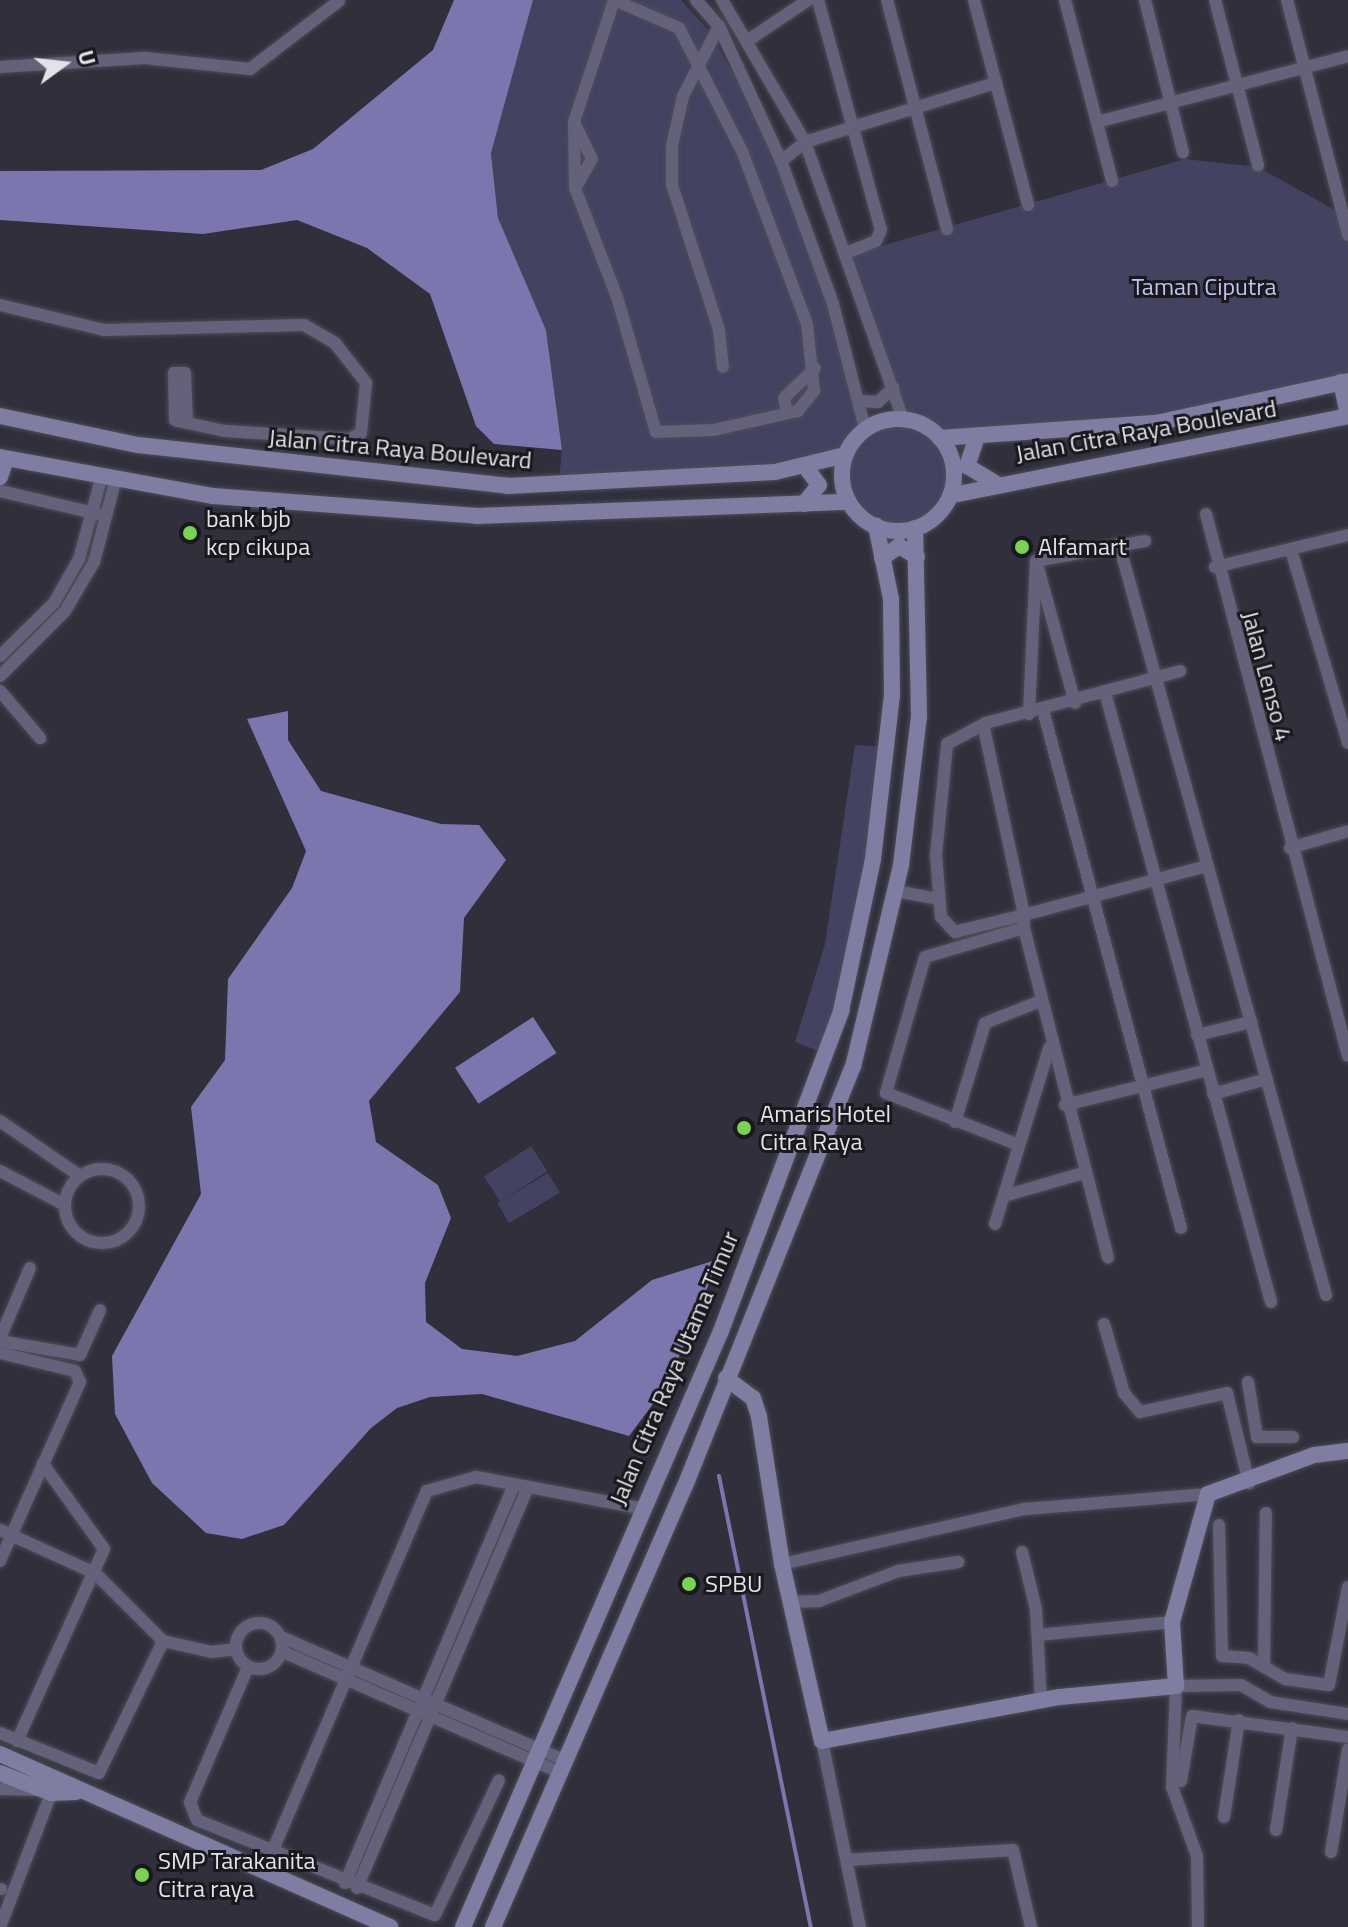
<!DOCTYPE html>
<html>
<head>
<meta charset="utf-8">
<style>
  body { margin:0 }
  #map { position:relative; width:1348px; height:1927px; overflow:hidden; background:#302f3b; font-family:"Titillium Web",sans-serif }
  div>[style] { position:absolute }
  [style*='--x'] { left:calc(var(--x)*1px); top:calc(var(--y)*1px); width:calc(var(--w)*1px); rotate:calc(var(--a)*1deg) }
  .green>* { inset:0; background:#444261; transform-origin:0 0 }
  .water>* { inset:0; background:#7b77ae; transform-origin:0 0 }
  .stream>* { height:4px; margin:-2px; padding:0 2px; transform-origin:2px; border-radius:2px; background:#7b77ae }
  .roads { filter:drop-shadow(0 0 2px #4c4c57) drop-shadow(0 0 2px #4c4c57) }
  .street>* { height:12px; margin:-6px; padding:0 6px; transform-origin:6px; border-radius:6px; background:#63627a }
  .street>.ring { margin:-6px; padding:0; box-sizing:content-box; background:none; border:12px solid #63627a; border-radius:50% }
  .secondary>* { height:16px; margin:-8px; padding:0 8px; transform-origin:8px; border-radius:8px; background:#7f7da2 }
  .secondary>.ring { margin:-8px; padding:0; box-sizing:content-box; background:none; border:16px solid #7f7da2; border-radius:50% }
  .dots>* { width:22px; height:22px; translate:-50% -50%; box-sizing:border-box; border:4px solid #18181d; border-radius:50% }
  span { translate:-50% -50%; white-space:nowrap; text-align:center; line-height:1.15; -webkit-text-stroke:6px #18181d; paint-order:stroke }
  .park-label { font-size:24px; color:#c4c1f2 }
  .street-label { font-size:24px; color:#e2e2e9 }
  .poi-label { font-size:24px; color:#e2e2e9 }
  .left { translate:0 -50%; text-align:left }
  .north { position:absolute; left:24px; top:24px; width:80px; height:80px; -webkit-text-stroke:6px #18181d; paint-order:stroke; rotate:75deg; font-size:22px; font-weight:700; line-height:32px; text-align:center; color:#e2e2e9 }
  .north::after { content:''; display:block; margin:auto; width:28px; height:36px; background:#e2e2e9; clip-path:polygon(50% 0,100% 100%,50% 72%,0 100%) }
</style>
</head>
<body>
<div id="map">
  <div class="green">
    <i style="clip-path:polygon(533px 0,681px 0,709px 31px,770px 139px,833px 304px,864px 429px,904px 419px,850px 255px,1185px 159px,1258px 167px,1340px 213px,1348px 235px,1348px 381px,1235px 408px,941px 439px,953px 469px,953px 495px,932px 519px,896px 531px,864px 519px,849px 502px,842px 468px,847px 448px,781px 467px,559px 481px,562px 450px,546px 330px,498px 218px,491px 152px)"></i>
    <i style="clip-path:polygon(855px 745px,885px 747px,873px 859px,826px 1054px,795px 1042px,825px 944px)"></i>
    <i style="left:531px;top:1146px;width:30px;height:56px;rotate:57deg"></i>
    <i style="left:548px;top:1173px;width:23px;height:59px;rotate:59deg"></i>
  </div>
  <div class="water">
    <i style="clip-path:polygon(454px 0,533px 0,491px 153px,498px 218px,546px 330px,562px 450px,494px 444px,476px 426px,430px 294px,367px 248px,297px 220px,203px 234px,0 220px,0 171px,261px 170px,313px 149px,433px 50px)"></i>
    <i style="clip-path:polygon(288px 711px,288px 740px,321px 791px,441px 824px,479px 825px,506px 860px,464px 918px,460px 992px,369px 1101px,376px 1142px,438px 1185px,451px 1218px,425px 1283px,426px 1322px,462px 1349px,517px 1356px,575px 1341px,652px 1280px,719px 1259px,668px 1384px,629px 1436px,482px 1394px,430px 1397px,397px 1408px,371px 1428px,284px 1525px,242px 1539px,206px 1533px,152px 1483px,115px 1414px,112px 1356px,201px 1194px,191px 1107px,225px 1060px,228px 979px,292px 888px,306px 851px,247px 719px)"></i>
    <i style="left:533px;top:1017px;width:43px;height:93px;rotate:57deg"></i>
  </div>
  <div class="stream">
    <i style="--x:719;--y:1476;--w:460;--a:78.5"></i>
  </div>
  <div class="roads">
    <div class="street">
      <i style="--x:614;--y:0;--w:71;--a:23.3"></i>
      <i style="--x:679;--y:28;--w:138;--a:62.9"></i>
      <i style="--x:742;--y:151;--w:185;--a:69.4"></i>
      <i style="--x:807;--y:324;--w:67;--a:84"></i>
      <i style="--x:814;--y:391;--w:26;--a:129"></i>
      <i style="--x:798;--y:411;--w:86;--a:167.3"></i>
      <i style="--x:714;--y:430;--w:58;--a:178"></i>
      <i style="--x:656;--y:432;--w:141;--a:-106.1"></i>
      <i style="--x:617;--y:297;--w:117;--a:-111.1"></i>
      <i style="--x:575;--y:188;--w:66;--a:-90.9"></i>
      <i style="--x:574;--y:122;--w:128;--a:-71.8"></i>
      <i style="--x:696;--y:0;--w:35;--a:49"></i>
      <i style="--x:719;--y:26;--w:149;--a:65.3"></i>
      <i style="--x:781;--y:161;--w:152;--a:70"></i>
      <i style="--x:833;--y:304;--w:129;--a:75.6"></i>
      <i style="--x:722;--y:0;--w:164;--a:59.7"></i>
      <i style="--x:805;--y:142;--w:294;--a:70.5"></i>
      <i style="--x:818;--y:0;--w:238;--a:74.7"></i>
      <i style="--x:881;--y:230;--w:12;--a:114"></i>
      <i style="--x:876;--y:241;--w:29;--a:158"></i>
      <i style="--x:887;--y:0;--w:237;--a:75.3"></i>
      <i style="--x:974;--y:0;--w:212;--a:75.2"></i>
      <i style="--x:1065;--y:0;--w:187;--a:75.4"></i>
      <i style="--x:1145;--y:0;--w:157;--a:76"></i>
      <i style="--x:1215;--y:0;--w:171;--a:75.4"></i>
      <i style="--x:1287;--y:0;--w:243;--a:75.4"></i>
      <i style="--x:719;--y:26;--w:79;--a:117.2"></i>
      <i style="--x:683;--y:96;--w:51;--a:102.4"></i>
      <i style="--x:672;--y:146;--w:39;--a:90"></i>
      <i style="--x:672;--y:185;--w:152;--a:72"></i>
      <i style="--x:719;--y:330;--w:37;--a:84"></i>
      <i style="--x:750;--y:39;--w:70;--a:-33.9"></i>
      <i style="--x:0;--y:67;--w:145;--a:-3.6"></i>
      <i style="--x:145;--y:58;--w:106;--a:6"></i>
      <i style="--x:250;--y:69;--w:112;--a:-37.4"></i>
      <i style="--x:1101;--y:121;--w:255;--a:-14.7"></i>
      <i style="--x:574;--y:122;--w:41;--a:64.1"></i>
      <i style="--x:592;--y:159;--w:34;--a:120"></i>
      <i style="--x:781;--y:161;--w:31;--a:-38"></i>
      <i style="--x:805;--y:142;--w:200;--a:-17.2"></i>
      <i style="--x:0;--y:305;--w:107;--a:13.5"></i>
      <i style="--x:104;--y:330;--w:200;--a:-1.4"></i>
      <i style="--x:304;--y:325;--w:36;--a:30"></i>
      <i style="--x:335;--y:343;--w:51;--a:52.2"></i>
      <i style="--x:366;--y:383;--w:50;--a:95.7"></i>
      <i style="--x:361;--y:433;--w:13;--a:153"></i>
      <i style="--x:349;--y:439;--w:124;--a:-176.3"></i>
      <i style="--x:225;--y:431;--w:49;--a:-168.2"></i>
      <i style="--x:177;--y:421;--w:2;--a:-153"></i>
      <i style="--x:175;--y:420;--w:47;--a:-91.2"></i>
      <i style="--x:174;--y:373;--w:11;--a:0"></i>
      <i style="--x:185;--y:373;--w:50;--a:87.7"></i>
      <i style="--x:858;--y:401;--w:20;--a:3"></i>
      <i style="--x:878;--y:402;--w:21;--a:-43"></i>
      <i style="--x:787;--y:413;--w:15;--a:-101"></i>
      <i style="--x:784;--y:398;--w:43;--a:-44.1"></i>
      <i style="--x:0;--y:491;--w:101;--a:13.2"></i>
      <i style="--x:1206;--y:514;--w:560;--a:75.32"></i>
      <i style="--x:1119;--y:544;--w:779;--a:74.59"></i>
      <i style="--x:1291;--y:550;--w:201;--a:73.5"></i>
      <i style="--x:1037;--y:564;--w:144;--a:74.7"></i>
      <i style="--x:1215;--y:567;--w:137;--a:-13.5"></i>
      <i style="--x:0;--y:656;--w:76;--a:-44.5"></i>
      <i style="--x:54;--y:603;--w:51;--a:-60.4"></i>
      <i style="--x:79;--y:559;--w:83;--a:-74.6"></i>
      <i style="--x:0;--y:676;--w:92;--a:-45"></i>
      <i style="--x:65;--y:611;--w:57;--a:-59.4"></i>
      <i style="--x:94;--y:562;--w:83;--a:-75.3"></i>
      <i style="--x:0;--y:691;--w:62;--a:49.6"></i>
      <i style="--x:1106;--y:696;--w:628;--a:74.77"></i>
      <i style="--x:1043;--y:710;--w:536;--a:75.08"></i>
      <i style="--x:1029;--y:714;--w:153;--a:-87.4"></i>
      <i style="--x:1036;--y:561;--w:111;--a:-10.4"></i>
      <i style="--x:984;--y:728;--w:191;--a:77.9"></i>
      <i style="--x:1024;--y:915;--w:71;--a:166.2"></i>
      <i style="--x:955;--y:932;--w:21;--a:-133"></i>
      <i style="--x:941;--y:917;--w:62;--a:-94.6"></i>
      <i style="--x:936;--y:855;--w:112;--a:-84.3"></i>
      <i style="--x:947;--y:744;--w:44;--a:-28.3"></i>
      <i style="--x:986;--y:723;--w:201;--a:-15"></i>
      <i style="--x:1290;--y:848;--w:60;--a:-16.3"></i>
      <i style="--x:896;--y:891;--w:43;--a:10.8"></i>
      <i style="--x:1024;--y:928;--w:340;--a:75.7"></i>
      <i style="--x:1197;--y:1035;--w:56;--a:-13.5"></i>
      <i style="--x:1213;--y:1094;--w:56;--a:-15.5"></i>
      <i style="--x:1065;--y:1105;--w:146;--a:-13.8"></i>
      <i style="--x:0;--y:1121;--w:97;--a:34.5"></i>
      <i style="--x:955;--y:1122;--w:103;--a:-73.1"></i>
      <i style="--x:985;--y:1023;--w:57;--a:-21.6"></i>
      <i style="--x:1019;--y:1145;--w:143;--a:-158.6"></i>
      <i style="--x:886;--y:1093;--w:141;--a:-74"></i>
      <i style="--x:925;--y:957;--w:103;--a:-16.3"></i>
      <i style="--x:1024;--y:928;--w:13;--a:-90"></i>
      <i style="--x:1024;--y:915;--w:189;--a:-15"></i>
      <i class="ring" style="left:65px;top:1169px;width:62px;height:62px"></i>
      <i style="--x:0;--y:1171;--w:73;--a:27.6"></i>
      <i style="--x:1004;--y:1196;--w:82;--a:-16.2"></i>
      <i style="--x:995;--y:1224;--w:184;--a:-72.9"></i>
      <i style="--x:1104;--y:1324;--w:72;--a:73.8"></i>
      <i style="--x:1124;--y:1393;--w:25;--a:50"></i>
      <i style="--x:1140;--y:1412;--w:89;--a:-12.3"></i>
      <i style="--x:1227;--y:1393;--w:93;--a:76.3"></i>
      <i style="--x:0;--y:1338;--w:76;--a:-66.8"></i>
      <i style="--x:0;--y:1341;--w:81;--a:9.9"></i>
      <i style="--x:80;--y:1355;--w:49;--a:-66"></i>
      <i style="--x:0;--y:1353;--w:77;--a:13.5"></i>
      <i style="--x:75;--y:1371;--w:12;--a:66"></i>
      <i style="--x:80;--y:1382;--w:196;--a:114.1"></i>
      <i style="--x:1248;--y:1382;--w:56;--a:80.7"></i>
      <i style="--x:1257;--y:1437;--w:36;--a:0"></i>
      <i style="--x:1219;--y:1525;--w:131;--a:88.7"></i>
      <i style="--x:1222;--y:1656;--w:27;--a:4"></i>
      <i style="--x:1249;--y:1658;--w:42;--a:30.3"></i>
      <i style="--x:1285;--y:1679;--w:44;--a:7.8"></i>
      <i style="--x:1329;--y:1685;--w:100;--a:-79"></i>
      <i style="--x:0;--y:1530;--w:104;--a:24.4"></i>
      <i style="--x:95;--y:1573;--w:96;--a:45"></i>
      <i style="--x:163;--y:1641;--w:50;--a:12.7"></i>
      <i style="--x:212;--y:1652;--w:24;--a:-7"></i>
      <i style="--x:1022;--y:1552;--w:59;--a:76.2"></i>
      <i style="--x:1036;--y:1609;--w:92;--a:86.9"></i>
      <i style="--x:782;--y:1564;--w:249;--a:-12.8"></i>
      <i style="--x:1025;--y:1509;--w:184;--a:-4.7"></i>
      <i style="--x:792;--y:1602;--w:27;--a:-2"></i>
      <i style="--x:819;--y:1601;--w:85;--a:-20.8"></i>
      <i style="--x:898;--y:1571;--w:61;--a:-8.5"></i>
      <i class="ring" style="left:236px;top:1623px;width:34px;height:34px"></i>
      <i style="--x:1038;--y:1635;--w:135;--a:-5.5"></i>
      <i style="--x:281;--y:1637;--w:306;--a:23.5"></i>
      <i style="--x:283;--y:1652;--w:299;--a:23.5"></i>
      <i style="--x:1264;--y:1666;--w:153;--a:-89.3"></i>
      <i style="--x:248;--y:1667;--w:147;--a:113.2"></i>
      <i style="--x:190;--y:1802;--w:19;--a:69"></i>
      <i style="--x:197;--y:1820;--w:256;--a:21.8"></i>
      <i style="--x:435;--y:1915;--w:149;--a:-64.6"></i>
      <i style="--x:0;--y:1733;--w:107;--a:22"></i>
      <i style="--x:99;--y:1773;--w:147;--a:-64.1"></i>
      <i style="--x:17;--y:1741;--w:211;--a:-65.6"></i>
      <i style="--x:104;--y:1549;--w:105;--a:-125.7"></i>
      <i style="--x:822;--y:1741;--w:190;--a:78.5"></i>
      <i style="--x:1181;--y:1781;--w:66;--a:-80.4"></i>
      <i style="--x:1192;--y:1716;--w:157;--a:7.7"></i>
      <i style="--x:0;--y:1789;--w:42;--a:1.4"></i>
      <i style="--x:1224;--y:1817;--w:98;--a:-81.2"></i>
      <i style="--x:1276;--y:1830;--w:103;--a:-81.1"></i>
      <i style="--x:272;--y:1852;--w:393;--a:-66.8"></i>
      <i style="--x:427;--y:1491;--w:51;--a:-15.9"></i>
      <i style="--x:476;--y:1477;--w:167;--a:10.7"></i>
      <i style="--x:1331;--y:1852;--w:104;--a:-80.6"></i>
      <i style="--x:847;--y:1860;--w:166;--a:-3.4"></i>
      <i style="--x:1013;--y:1850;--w:79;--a:76.8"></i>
      <i style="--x:345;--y:1883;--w:432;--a:-67"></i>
      <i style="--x:357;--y:1888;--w:433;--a:-66.9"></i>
      <i style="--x:0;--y:1889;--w:1;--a:0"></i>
      <i style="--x:0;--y:1927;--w:149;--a:-69.1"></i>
      <i style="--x:1198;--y:1927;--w:71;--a:-90.8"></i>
      <i style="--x:1197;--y:1856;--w:73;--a:-109.9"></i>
      <i style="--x:1172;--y:1787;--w:101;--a:-87.7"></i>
      <i style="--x:1176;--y:1686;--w:65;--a:-0.9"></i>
      <i style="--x:1241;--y:1685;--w:34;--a:30"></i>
      <i style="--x:1270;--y:1702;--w:79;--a:8.7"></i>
    </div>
    <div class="secondary">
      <i style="--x:1341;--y:382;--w:34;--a:78"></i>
      <i style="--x:0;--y:416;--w:141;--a:11.9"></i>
      <i style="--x:138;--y:445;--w:372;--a:6.3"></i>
      <i style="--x:508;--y:486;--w:267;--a:-3"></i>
      <i style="--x:775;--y:472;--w:72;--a:-13.7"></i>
      <i class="ring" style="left:842px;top:419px;width:96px;height:96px"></i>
      <i style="--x:977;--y:437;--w:31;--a:109"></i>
      <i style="--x:967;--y:466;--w:33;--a:31"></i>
      <i style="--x:940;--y:438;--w:217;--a:-4"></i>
      <i style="--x:1156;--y:423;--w:197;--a:-12.3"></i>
      <i style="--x:0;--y:457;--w:217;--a:10.4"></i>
      <i style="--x:213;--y:496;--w:265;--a:4.3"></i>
      <i style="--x:477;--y:516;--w:372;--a:-2.2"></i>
      <i style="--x:0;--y:477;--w:19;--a:-72"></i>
      <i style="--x:953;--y:495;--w:403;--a:-11.3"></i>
      <i style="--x:804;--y:504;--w:24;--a:-52"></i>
      <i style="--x:819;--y:485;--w:25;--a:-127"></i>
      <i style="--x:882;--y:558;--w:21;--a:-35"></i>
      <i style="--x:899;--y:546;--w:21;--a:31"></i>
      <i style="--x:726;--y:1378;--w:34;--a:37"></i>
      <i style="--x:753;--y:1398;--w:20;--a:72"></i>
      <i style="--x:759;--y:1417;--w:149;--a:81.1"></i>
      <i style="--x:782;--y:1564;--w:181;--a:77.3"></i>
      <i style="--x:822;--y:1741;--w:242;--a:-10.5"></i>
      <i style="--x:1060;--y:1697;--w:117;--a:-5.4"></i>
      <i style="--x:1176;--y:1686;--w:64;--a:-93.6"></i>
      <i style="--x:1172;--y:1622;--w:133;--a:-74.3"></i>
      <i style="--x:1208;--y:1494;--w:113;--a:-20.2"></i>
      <i style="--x:1314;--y:1455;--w:34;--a:-7"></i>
      <i style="--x:0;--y:1754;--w:427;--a:23.9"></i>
      <i style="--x:0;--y:1773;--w:55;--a:21.4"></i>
      <i style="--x:51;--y:1793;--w:25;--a:-2"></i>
      <i style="--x:463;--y:1927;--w:649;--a:-66.59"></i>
      <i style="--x:721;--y:1331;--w:342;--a:-69.4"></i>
      <i style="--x:841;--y:1011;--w:155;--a:-78.1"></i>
      <i style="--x:873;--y:859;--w:164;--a:-83.4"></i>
      <i style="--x:892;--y:696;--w:97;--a:-90.6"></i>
      <i style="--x:891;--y:599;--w:75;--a:-101.6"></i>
      <i style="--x:493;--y:1927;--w:481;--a:-66.5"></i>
      <i style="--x:685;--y:1486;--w:451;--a:-68.2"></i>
      <i style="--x:853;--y:1067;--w:208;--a:-76.6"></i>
      <i style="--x:901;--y:865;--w:150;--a:-83.1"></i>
      <i style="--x:919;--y:716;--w:188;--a:-91.2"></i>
    </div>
  </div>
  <div class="dots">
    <i style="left:190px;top:533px;background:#7cd155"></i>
    <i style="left:1022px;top:547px;background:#7cd155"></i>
    <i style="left:744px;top:1128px;background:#7cd155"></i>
    <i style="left:689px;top:1584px;background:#7cd155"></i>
    <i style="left:142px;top:1875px;background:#7cd155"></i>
  </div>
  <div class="park-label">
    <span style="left:1204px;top:287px">Taman Ciputra</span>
  </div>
  <div class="street-label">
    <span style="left:1146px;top:431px;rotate:-10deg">Jalan Citra Raya Boulevard</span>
    <span style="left:400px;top:449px;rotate:5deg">Jalan Citra Raya Boulevard</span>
    <span style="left:1267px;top:676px;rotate:75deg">Jalan Lenso 4</span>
    <span style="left:674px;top:1368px;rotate:-67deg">Jalan Citra Raya Utama Timur</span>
  </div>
  <div class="poi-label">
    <span class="left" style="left:206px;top:533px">bank bjb<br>kcp cikupa</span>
    <span class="left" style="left:1038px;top:547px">Alfamart</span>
    <span class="left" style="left:760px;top:1128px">Amaris Hotel<br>Citra Raya</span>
    <span class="left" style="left:705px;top:1584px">SPBU</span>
    <span class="left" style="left:158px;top:1875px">SMP Tarakanita<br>Citra raya</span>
  </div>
  <div class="north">U</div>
</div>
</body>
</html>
